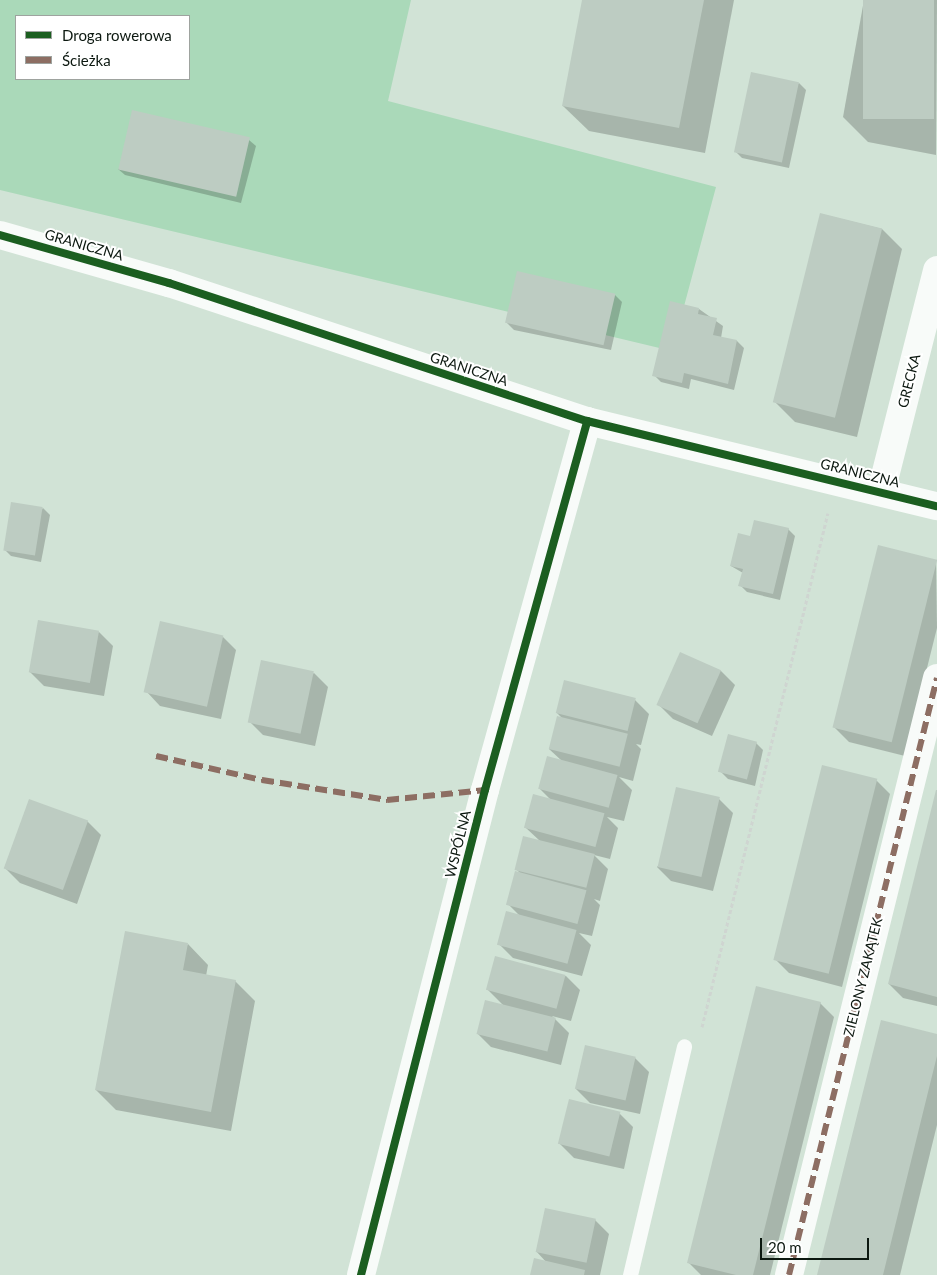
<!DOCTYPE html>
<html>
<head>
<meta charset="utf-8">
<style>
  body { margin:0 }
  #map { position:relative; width:937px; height:1275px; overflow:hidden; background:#d1e3d6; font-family:Lato,sans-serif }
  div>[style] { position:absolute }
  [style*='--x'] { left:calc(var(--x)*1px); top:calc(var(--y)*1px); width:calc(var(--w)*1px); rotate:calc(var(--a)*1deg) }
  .green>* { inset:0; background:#aad9b9 }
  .shadow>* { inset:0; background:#0003 }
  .building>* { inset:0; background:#bdccc2; transform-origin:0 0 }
  .path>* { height:3px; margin-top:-1.5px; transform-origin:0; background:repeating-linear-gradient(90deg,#cfd5d1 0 4px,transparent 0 6.5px) }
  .service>* { height:15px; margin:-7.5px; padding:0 7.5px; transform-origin:7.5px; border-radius:7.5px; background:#f8fbf9 }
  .minor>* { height:28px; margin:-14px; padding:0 14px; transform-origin:14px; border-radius:14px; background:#f8fbf9 }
  .quiet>* { height:6px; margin-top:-3px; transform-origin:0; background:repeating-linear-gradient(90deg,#8d6e63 0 12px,transparent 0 18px) }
  .cycleway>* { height:8px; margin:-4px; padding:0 4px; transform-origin:4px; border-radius:4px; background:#1b5e20 }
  span { translate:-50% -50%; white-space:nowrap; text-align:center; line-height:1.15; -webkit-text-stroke:4px #fff; paint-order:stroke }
  .street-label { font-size:14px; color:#0c1810 }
  .legend { position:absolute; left:15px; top:15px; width:175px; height:65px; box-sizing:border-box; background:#fff; border:1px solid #9ea39f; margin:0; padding:6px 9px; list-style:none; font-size:15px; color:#0c1810 }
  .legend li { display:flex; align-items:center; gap:10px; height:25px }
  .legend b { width:25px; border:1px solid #9ea39f }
  .scale { position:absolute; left:760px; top:1238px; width:109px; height:22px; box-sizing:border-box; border:2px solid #0c1810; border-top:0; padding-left:6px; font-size:15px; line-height:18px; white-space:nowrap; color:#0c1810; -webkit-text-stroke:4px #fff; paint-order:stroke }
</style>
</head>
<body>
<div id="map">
  <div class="green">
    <i style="clip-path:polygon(evenodd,0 0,411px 0,388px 101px,716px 187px,672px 351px,0 190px,0 0,16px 16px,189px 16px,189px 79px,16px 79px,16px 16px)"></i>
  </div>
  <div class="shadow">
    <i style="clip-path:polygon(584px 0,734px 0,705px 153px,589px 131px,563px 106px)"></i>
    <i style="clip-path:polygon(864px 0,937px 0,936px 155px,868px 142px,843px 117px)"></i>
    <i style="clip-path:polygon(799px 83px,806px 90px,789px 168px,742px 158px,735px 151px)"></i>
    <i style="clip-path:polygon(249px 140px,256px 146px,241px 203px,125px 175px,118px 169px)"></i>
    <i style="clip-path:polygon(821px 214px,882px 229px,902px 249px,857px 437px,795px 422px,775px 402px)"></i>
    <i style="clip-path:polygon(518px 273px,615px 295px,622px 302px,611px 350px,514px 330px,507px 323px)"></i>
    <i style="clip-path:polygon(699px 309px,723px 326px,721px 338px,737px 341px,744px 348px,734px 390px,691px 379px,689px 389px,661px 382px,654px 375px)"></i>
    <i style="clip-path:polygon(43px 508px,50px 515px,41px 562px,11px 556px,4px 549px)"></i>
    <i style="clip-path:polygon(788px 529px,795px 536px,780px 600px,747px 592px,740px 585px,743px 573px,731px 566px,751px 538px)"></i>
    <i style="clip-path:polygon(936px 561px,937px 628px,905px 756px,849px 742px,835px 728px)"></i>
    <i style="clip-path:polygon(99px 632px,113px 646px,104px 696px,44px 686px,30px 672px)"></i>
    <i style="clip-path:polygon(222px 636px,236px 650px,221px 719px,160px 706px,146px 691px)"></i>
    <i style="clip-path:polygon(681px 654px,721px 671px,735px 685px,712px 736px,673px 719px,659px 705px)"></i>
    <i style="clip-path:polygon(314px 673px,328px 687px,315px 746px,263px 735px,249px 721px)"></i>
    <i style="clip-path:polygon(635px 700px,649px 714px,641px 745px,636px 744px,641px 749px,633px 781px,619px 777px,632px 790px,624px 821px,607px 817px,618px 828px,610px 859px,594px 855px,608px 869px,600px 901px,594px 899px,600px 905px,592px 936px,579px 933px,591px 945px,582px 976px,513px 958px,499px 944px,520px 916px,508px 904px,521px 874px,516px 869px,540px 841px,526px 828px,551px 800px,540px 789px,562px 761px,549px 749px,563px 719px,557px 713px)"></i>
    <i style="clip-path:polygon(756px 743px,763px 750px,755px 786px,728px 779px,721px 772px)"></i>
    <i style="clip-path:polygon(876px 780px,890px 794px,842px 987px,789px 973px,775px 959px)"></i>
    <i style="clip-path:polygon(937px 792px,937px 1006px,903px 998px,889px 984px)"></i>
    <i style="clip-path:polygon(719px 799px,733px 813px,713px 891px,671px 881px,657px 867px)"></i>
    <i style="clip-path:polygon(87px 821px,101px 835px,77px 904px,20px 883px,6px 869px)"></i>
    <i style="clip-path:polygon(188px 944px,208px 965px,206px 976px,235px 981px,255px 1001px,231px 1131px,116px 1110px,96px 1090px)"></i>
    <i style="clip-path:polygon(566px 976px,580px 990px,571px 1021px,552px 1016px,569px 1033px,561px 1065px,491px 1047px,477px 1033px,504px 1006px,487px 989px)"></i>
    <i style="clip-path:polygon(820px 1003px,834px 1017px,770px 1275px,701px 1275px,689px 1263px)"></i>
    <i style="clip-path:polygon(937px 1036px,937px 1125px,900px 1275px,819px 1275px)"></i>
    <i style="clip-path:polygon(635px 1058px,649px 1072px,640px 1114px,590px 1103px,576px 1089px)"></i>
    <i style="clip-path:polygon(619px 1113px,633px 1127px,624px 1169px,574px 1158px,560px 1144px)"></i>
    <i style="clip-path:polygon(595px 1220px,609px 1234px,600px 1275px,531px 1275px,547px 1263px,536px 1251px)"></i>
  </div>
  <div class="building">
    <i style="clip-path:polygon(582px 0,704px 0,679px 128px,562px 106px)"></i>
    <i style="left:863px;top:0;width:71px;height:119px"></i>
    <i style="left:751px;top:72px;width:49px;height:82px;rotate:12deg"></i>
    <i style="left:132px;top:110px;width:121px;height:61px;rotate:13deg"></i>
    <i style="left:820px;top:213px;width:64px;height:195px;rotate:14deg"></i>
    <i style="left:517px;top:271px;width:101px;height:53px;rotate:13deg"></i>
    <i style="clip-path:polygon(670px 301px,699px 308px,698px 314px,717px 318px,713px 335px,737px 340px,728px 384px,684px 373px,682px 383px,652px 376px)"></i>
    <i style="left:11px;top:502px;width:32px;height:49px;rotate:9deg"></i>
    <i style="clip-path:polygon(754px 520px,789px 528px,773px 594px,738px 586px,743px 569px,730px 566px,738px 533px,750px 536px)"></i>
    <i style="left:878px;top:545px;width:61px;height:188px;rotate:14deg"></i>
    <i style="left:38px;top:620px;width:62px;height:53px;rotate:10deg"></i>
    <i style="left:160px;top:621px;width:65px;height:73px;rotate:13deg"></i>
    <i style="left:680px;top:652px;width:45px;height:58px;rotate:24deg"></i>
    <i style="left:261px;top:660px;width:54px;height:64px;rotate:12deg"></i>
    <i style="left:564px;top:680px;width:74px;height:34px;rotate:14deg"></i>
    <i style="left:557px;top:716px;width:73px;height:34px;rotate:14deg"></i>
    <i style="left:728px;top:734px;width:30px;height:39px;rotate:15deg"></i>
    <i style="left:547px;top:756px;width:73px;height:34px;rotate:15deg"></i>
    <i style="left:822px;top:765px;width:57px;height:201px;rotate:14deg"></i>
    <i style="left:676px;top:787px;width:45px;height:82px;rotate:13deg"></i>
    <i style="clip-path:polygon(936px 790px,937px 790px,937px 997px,888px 984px)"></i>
    <i style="left:533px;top:794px;width:74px;height:35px;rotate:15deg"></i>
    <i style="left:29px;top:799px;width:63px;height:74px;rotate:20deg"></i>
    <i style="left:523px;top:836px;width:74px;height:35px;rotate:14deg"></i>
    <i style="left:515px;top:871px;width:74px;height:35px;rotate:15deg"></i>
    <i style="left:506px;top:911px;width:73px;height:35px;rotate:15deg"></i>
    <i style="clip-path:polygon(125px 931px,188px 943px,183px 970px,236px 980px,211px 1112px,95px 1090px)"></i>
    <i style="left:495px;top:956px;width:73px;height:35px;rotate:15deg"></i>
    <i style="clip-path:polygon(756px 986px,821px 1002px,753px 1275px,736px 1275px,687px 1263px)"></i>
    <i style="left:485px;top:1000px;width:73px;height:35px;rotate:14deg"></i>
    <i style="clip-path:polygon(881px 1020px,937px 1034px,937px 1056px,931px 1080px,883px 1275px,817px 1275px)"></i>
    <i style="left:585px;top:1045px;width:52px;height:45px;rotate:13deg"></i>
    <i style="left:569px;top:1099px;width:53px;height:46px;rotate:14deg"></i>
    <i style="left:545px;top:1208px;width:52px;height:45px;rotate:12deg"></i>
    <i style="clip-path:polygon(534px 1258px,585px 1270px,584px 1275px,530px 1275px)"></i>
  </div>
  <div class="path">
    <i style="--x:702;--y:1027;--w:529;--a:-76.23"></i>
  </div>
  <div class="service">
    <i style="--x:630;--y:1275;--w:235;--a:-76.7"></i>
  </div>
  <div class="minor">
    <i style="--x:0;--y:235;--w:176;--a:15.9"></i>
    <i style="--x:169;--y:283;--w:440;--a:18.3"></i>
    <i style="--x:587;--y:421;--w:360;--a:13.7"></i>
    <i style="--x:881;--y:492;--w:229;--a:-75.8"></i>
    <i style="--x:361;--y:1275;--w:501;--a:-75.66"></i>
    <i style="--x:485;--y:790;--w:383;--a:-74.5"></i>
    <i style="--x:789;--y:1275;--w:615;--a:-76.08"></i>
  </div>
  <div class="quiet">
    <i style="--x:156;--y:756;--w:109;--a:12.8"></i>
    <i style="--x:262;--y:780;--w:127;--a:9.1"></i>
    <i style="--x:387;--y:800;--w:99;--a:-5.8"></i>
    <i style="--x:789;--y:1275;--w:615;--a:-76.08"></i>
  </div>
  <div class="cycleway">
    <i style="--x:0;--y:235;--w:176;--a:15.9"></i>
    <i style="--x:169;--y:283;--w:440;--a:18.3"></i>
    <i style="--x:587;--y:421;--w:360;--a:13.7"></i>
    <i style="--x:361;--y:1275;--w:501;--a:-75.66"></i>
    <i style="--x:485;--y:790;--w:383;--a:-74.5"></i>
  </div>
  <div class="street-label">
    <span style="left:84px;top:245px;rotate:16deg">GRANICZNA</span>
    <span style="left:469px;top:369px;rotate:18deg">GRANICZNA</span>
    <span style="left:909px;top:381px;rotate:-76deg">GRECKA</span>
    <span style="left:860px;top:473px;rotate:14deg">GRANICZNA</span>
    <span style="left:458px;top:844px;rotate:-76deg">WSPÓLNA</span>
    <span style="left:863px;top:977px;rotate:-76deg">ZIELONY ZAKĄTEK</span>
  </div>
  <ul class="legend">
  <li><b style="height:6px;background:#1b5e20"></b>Droga rowerowa</li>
  <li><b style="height:6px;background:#8d6e63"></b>Ścieżka</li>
  </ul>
  <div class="scale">20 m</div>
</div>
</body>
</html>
